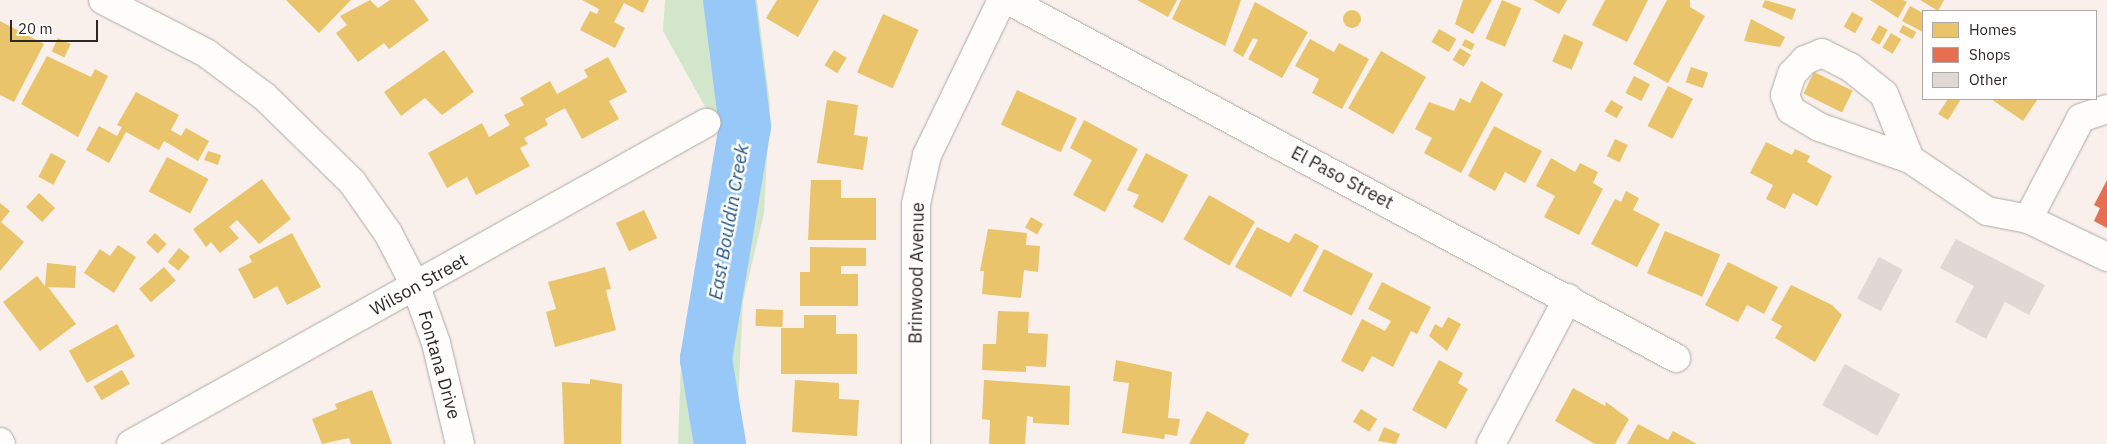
<!DOCTYPE html>
<html>
<head>
<meta charset="utf-8">
<style>
  body { margin:0 }
  #map { position:relative; width:2107px; height:444px; overflow:hidden; background:#f9efeb; font-family:"IBM Plex Sans",sans-serif }
  div>[style] { position:absolute }
  [style*='--x'] { left:calc(var(--x)*1px); top:calc(var(--y)*1px); width:calc(var(--w)*1px); rotate:calc(var(--a)*1deg) }
  .green>* { inset:0; background:#d2e6cc }
  .homes>* { inset:0; background:#e9c46a; transform-origin:0 0 }
  .round { border-radius:50% }
  .shops>* { inset:0; background:#e76f51 }
  .river>* { height:52px; margin:-26px; padding:0 26px; transform-origin:26px; border-radius:26px; background:#97c8f7 }
  .building>* { inset:0; background:#e0d8d5; transform-origin:0 0 }
  .roads { filter:drop-shadow(0 0 1px #b0a9a5) drop-shadow(0 0 1px #b0a9a5) }
  .minor>* { height:28px; margin:-14px; padding:0 14px; transform-origin:14px; border-radius:14px; background:#fefdfc }
  span { translate:-50% -50%; white-space:nowrap; text-align:center; line-height:1.15; -webkit-text-stroke:5px #fefefe; paint-order:stroke }
  .street-label { font-size:18px; color:#2e2825 }
  .water-label { font-size:19px; color:#205380; font-style:italic }
  .legend { position:absolute; left:1922px; top:10px; width:175px; height:90px; box-sizing:border-box; background:#fefefe; border:1px solid #aba8a7; margin:0; padding:6px 9px; list-style:none; font-size:15px; color:#2e2825 }
  .legend li { display:flex; align-items:center; gap:10px; height:25px }
  .legend b { width:25px; border:1px solid #aba8a7 }
  .scale { position:absolute; left:10px; top:20px; width:88px; height:22px; box-sizing:border-box; border:2px solid #2e2825; border-top:0; padding-left:6px; font-size:15px; line-height:18px; white-space:nowrap; color:#2e2825; -webkit-text-stroke:4px #fefefe; paint-order:stroke }
</style>
</head>
<body>
<div id="map">
  <div class="green">
    <i style="clip-path:polygon(665px 0,757px 0,770px 104px,764px 213px,743px 301px,736px 444px,678px 444px,681px 361px,722px 137px,663px 31px)"></i>
  </div>
  <div class="homes">
    <i style="clip-path:polygon(286px 0,351px 0,319px 33px)"></i>
    <i style="clip-path:polygon(370px 0,378px 8px,390px 0,414px 0,429px 20px,389px 49px,384px 43px,358px 62px,336px 33px,347px 25px,340px 16px)"></i>
    <i style="clip-path:polygon(582px 0,649px 0,643px 13px,624px 3px,614px 22px,625px 28px,615px 48px,580px 30px,590px 11px,597px 14px,599px 9px)"></i>
    <i style="clip-path:polygon(777px 0,819px 0,798px 37px,766px 18px)"></i>
    <i style="clip-path:polygon(1137px 0,1177px 0,1168px 17px)"></i>
    <i style="clip-path:polygon(1181px 0,1241px 0,1225px 46px,1172px 19px)"></i>
    <i style="clip-path:polygon(1463px 0,1492px 0,1473px 34px,1455px 24px)"></i>
    <i style="left:1502px;top:0;width:21px;height:42px;rotate:23deg"></i>
    <i style="clip-path:polygon(1533px 0,1567px 0,1559px 14px)"></i>
    <i style="clip-path:polygon(1605px 0,1648px 0,1627px 42px,1592px 25px)"></i>
    <i style="clip-path:polygon(1667px 0,1690px 0,1690px 7px,1705px 16px,1668px 83px,1633px 64px)"></i>
    <i style="clip-path:polygon(1765px 0,1796px 9px,1792px 20px,1762px 7px)"></i>
    <i style="clip-path:polygon(1870px 0,1903px 0,1907px 2px,1898px 18px)"></i>
    <i style="clip-path:polygon(1920px 0,1944px 0,1938px 11px)"></i>
    <i style="clip-path:polygon(1255px 2px,1308px 32px,1282px 78px,1248px 59px,1258px 40px,1253px 38px,1243px 57px,1233px 51px)"></i>
    <i style="clip-path:polygon(1910px 6px,1923px 13px,1923px 32px,1902px 21px)"></i>
    <i class="round" style="left:1343px;top:10px;width:18px;height:18px"></i>
    <i style="left:1852px;top:12px;width:13px;height:17px;rotate:29deg"></i>
    <i style="left:883px;top:14px;width:39px;height:64px;rotate:24deg"></i>
    <i style="clip-path:polygon(1751px 19px,1785px 37px,1780px 47px,1744px 41px)"></i>
    <i style="clip-path:polygon(0 21px,44px 44px,14px 102px,0 95px)"></i>
    <i style="left:1879px;top:25px;width:10px;height:17px;rotate:29deg"></i>
    <i style="left:1903px;top:25px;width:15px;height:8px;rotate:28deg"></i>
    <i style="left:1439px;top:29px;width:20px;height:15px;rotate:30deg"></i>
    <i style="left:1891px;top:33px;width:12px;height:17px;rotate:31deg"></i>
    <i style="left:1564px;top:34px;width:21px;height:30px;rotate:23deg"></i>
    <i style="left:58px;top:38px;width:14px;height:15px;rotate:25deg"></i>
    <i style="clip-path:polygon(1310px 39px,1334px 52px,1339px 43px,1369px 59px,1342px 109px,1312px 93px,1319px 79px,1295px 66px)"></i>
    <i style="left:1465px;top:39px;width:11px;height:7px;rotate:27deg"></i>
    <i style="left:1460px;top:48px;width:13px;height:14px;rotate:32deg"></i>
    <i style="clip-path:polygon(444px 50px,474px 92px,442px 115px,425px 98px,401px 116px,384px 92px)"></i>
    <i style="left:834px;top:50px;width:15px;height:18px;rotate:32deg"></i>
    <i style="left:1381px;top:51px;width:52px;height:66px;rotate:30deg"></i>
    <i style="clip-path:polygon(47px 56px,91px 77px,95px 69px,108px 76px,78px 137px,21px 104px)"></i>
    <i style="clip-path:polygon(608px 57px,627px 92px,609px 101px,619px 119px,582px 139px,565px 108px,545px 119px,548px 125px,524px 138px,528px 144px,520px 148px,530px 166px,476px 195px,467px 177px,447px 188px,428px 153px,482px 123px,489px 137px,510px 125px,504px 115px,524px 105px,520px 98px,550px 81px,557px 94px,588px 77px,584px 70px)"></i>
    <i style="left:1691px;top:67px;width:18px;height:16px;rotate:19deg"></i>
    <i style="left:1814px;top:72px;width:43px;height:24px;rotate:26deg"></i>
    <i style="left:1634px;top:76px;width:18px;height:19px;rotate:27deg"></i>
    <i style="clip-path:polygon(1481px 81px,1503px 94px,1461px 173px,1424px 153px,1432px 138px,1415px 129px,1429px 102px,1454px 111px,1460px 98px,1470px 103px)"></i>
    <i style="left:1668px;top:86px;width:28px;height:45px;rotate:27deg"></i>
    <i style="left:1017px;top:90px;width:66px;height:38px;rotate:25deg"></i>
    <i style="clip-path:polygon(136px 92px,179px 115px,166px 139px,171px 130px,181px 136px,186px 128px,209px 141px,198px 161px,164px 141px,159px 150px,126px 132px,109px 163px,86px 150px,99px 126px,117px 136px,122px 127px,117px 125px)"></i>
    <i style="clip-path:polygon(1948px 99px,1961px 99px,1948px 120px,1938px 114px)"></i>
    <i style="clip-path:polygon(1991px 99px,2035px 99px,2037px 100px,2023px 121px)"></i>
    <i style="clip-path:polygon(827px 100px,858px 105px,854px 135px,868px 137px,863px 170px,817px 163px)"></i>
    <i style="left:1611px;top:100px;width:14px;height:13px;rotate:30deg"></i>
    <i style="clip-path:polygon(1084px 120px,1138px 149px,1105px 212px,1073px 195px,1092px 160px,1070px 148px)"></i>
    <i style="clip-path:polygon(1494px 126px,1542px 151px,1525px 183px,1505px 172px,1495px 191px,1468px 176px)"></i>
    <i style="left:1615px;top:139px;width:14px;height:19px;rotate:25deg"></i>
    <i style="clip-path:polygon(1766px 142px,1792px 155px,1795px 149px,1810px 156px,1807px 162px,1832px 176px,1817px 206px,1793px 193px,1785px 209px,1766px 199px,1773px 185px,1750px 173px)"></i>
    <i style="clip-path:polygon(208px 151px,221px 155px,218px 165px,204px 160px)"></i>
    <i style="left:51px;top:153px;width:17px;height:27px;rotate:28deg"></i>
    <i style="clip-path:polygon(1146px 153px,1188px 175px,1163px 223px,1133px 207px,1139px 195px,1127px 190px)"></i>
    <i style="left:167px;top:157px;width:47px;height:39px;rotate:28deg"></i>
    <i style="clip-path:polygon(1551px 158px,1575px 172px,1580px 163px,1598px 172px,1593px 183px,1603px 189px,1579px 235px,1544px 217px,1555px 196px,1536px 186px)"></i>
    <i style="clip-path:polygon(262px 179px,291px 219px,259px 244px,237px 220px,229px 227px,239px 238px,220px 253px,211px 242px,206px 247px,193px 229px)"></i>
    <i style="clip-path:polygon(811px 180px,841px 180px,841px 198px,876px 198px,876px 240px,808px 240px)"></i>
    <i style="clip-path:polygon(1626px 191px,1639px 198px,1633px 210px,1660px 224px,1637px 267px,1591px 244px,1615px 199px,1621px 202px)"></i>
    <i style="left:39px;top:193px;width:22px;height:19px;rotate:43deg"></i>
    <i style="left:1209px;top:195px;width:53px;height:51px;rotate:30deg"></i>
    <i style="clip-path:polygon(0 203px,10px 211px,1px 222px,24px 242px,0 271px)"></i>
    <i style="left:644px;top:210px;width:31px;height:31px;rotate:65deg"></i>
    <i style="left:1031px;top:217px;width:14px;height:12px;rotate:30deg"></i>
    <i style="clip-path:polygon(1257px 227px,1289px 243px,1295px 233px,1319px 246px,1291px 297px,1235px 267px)"></i>
    <i style="clip-path:polygon(988px 229px,1027px 233px,1026px 245px,1040px 246px,1038px 272px,1024px 270px,1021px 298px,982px 294px,984px 271px,980px 271px)"></i>
    <i style="left:1665px;top:231px;width:60px;height:46px;rotate:23deg"></i>
    <i style="left:155px;top:233px;width:16px;height:13px;rotate:43deg"></i>
    <i style="clip-path:polygon(292px 233px,321px 287px,287px 305px,277px 286px,254px 299px,238px 269px,252px 262px,249px 256px)"></i>
    <i style="clip-path:polygon(118px 245px,136px 257px,114px 293px,84px 273px,100px 249px,110px 256px)"></i>
    <i style="clip-path:polygon(810px 247px,866px 248px,866px 266px,841px 266px,841px 274px,858px 274px,858px 306px,800px 306px,800px 272px,810px 272px)"></i>
    <i style="left:179px;top:248px;width:14px;height:18px;rotate:39deg"></i>
    <i style="left:1324px;top:249px;width:55px;height:47px;rotate:27deg"></i>
    <i style="clip-path:polygon(1728px 262px,1778px 287px,1764px 314px,1747px 305px,1738px 322px,1705px 305px)"></i>
    <i style="clip-path:polygon(47px 263px,76px 266px,75px 288px,48px 287px,76px 324px,40px 351px,3px 302px,37px 276px,45px 286px)"></i>
    <i style="left:164px;top:267px;width:18px;height:33px;rotate:49deg"></i>
    <i style="clip-path:polygon(605px 267px,611px 289px,606px 290px,616px 330px,555px 347px,546px 312px,556px 309px,548px 282px)"></i>
    <i style="clip-path:polygon(1382px 282px,1431px 307px,1417px 334px,1411px 331px,1393px 367px,1372px 356px,1363px 372px,1341px 361px,1362px 319px,1385px 331px,1391px 321px,1368px 309px)"></i>
    <i style="clip-path:polygon(1791px 285px,1832px 305px,1842px 315px,1815px 362px,1775px 338px,1782px 326px,1771px 320px)"></i>
    <i style="left:756px;top:309px;width:27px;height:17px;rotate:2deg"></i>
    <i style="clip-path:polygon(998px 311px,1029px 312px,1028px 333px,1048px 334px,1046px 367px,1026px 366px,1026px 372px,982px 370px,983px 344px,996px 344px)"></i>
    <i style="clip-path:polygon(804px 315px,836px 315px,836px 334px,857px 334px,857px 374px,781px 374px,781px 328px,804px 328px)"></i>
    <i style="clip-path:polygon(1448px 317px,1461px 324px,1447px 351px,1429px 336px,1435px 324px,1442px 328px)"></i>
    <i style="left:117px;top:324px;width:37px;height:55px;rotate:61deg"></i>
    <i style="clip-path:polygon(1116px 360px,1172px 372px,1168px 418px,1180px 419px,1177px 436px,1165px 434px,1164px 439px,1122px 433px,1129px 383px,1113px 381px)"></i>
    <i style="clip-path:polygon(1439px 360px,1463px 373px,1458px 383px,1468px 389px,1446px 429px,1412px 410px)"></i>
    <i style="left:122px;top:370px;width:16px;height:33px;rotate:60deg"></i>
    <i style="clip-path:polygon(590px 379px,622px 384px,621px 444px,564px 444px,562px 382px,590px 384px)"></i>
    <i style="clip-path:polygon(795px 380px,839px 383px,839px 399px,859px 400px,857px 436px,792px 432px)"></i>
    <i style="clip-path:polygon(984px 380px,1070px 386px,1069px 425px,1033px 423px,1033px 417px,1027px 416px,1025px 444px,989px 444px,990px 420px,982px 419px)"></i>
    <i style="clip-path:polygon(1573px 388px,1605px 406px,1606px 402px,1629px 419px,1615px 444px,1595px 444px,1555px 421px)"></i>
    <i style="clip-path:polygon(372px 390px,392px 444px,351px 444px,349px 438px,322px 444px,312px 419px,337px 409px,335px 404px)"></i>
    <i style="left:1361px;top:409px;width:19px;height:15px;rotate:32deg"></i>
    <i style="clip-path:polygon(1207px 411px,1249px 434px,1244px 444px,1189px 444px)"></i>
    <i style="clip-path:polygon(1638px 424px,1668px 440px,1673px 431px,1697px 444px,1627px 444px)"></i>
    <i style="clip-path:polygon(1384px 427px,1400px 434px,1396px 444px,1378px 441px)"></i>
  </div>
  <div class="shops">
    <i style="clip-path:polygon(2107px 180px,2107px 228px,2094px 221px,2100px 208px,2094px 205px)"></i>
  </div>
  <div class="river">
    <i style="--x:720;--y:444;--w:86;--a:-99.4"></i>
    <i style="--x:706;--y:359;--w:236;--a:-80.5"></i>
    <i style="--x:745;--y:126;--w:127;--a:-97.2"></i>
  </div>
  <div class="building">
    <i style="clip-path:polygon(1956px 239px,2045px 285px,2029px 315px,2005px 302px,1986px 339px,1955px 322px,1974px 286px,1940px 268px)"></i>
    <i style="left:1879px;top:257px;width:27px;height:47px;rotate:28deg"></i>
    <i style="left:1845px;top:364px;width:63px;height:47px;rotate:29deg"></i>
  </div>
  <div class="roads">
    <div class="minor">
      <i style="--x:103;--y:0;--w:116;--a:27.2"></i>
      <i style="--x:206;--y:53;--w:72;--a:36.6"></i>
      <i style="--x:264;--y:96;--w:123;--a:44.3"></i>
      <i style="--x:352;--y:182;--w:62;--a:54.8"></i>
      <i style="--x:388;--y:233;--w:61;--a:62.6"></i>
      <i style="--x:416;--y:287;--w:59;--a:70.3"></i>
      <i style="--x:436;--y:343;--w:104;--a:76.6"></i>
      <i style="--x:1008;--y:0;--w:758;--a:28.19"></i>
      <i style="--x:2107;--y:109;--w:28;--a:161"></i>
      <i style="--x:2081;--y:118;--w:114;--a:117.7"></i>
      <i style="--x:2028;--y:219;--w:88;--a:25.7"></i>
      <i style="--x:1910;--y:159;--w:96;--a:-160.6"></i>
      <i style="--x:1819;--y:127;--w:33;--a:-149"></i>
      <i style="--x:1791;--y:110;--w:16;--a:-112"></i>
      <i style="--x:1785;--y:95;--w:22;--a:-72"></i>
      <i style="--x:1792;--y:74;--w:19;--a:-47"></i>
      <i style="--x:1805;--y:60;--w:18;--a:-22"></i>
      <i style="--x:1822;--y:53;--w:31;--a:27"></i>
      <i style="--x:1850;--y:67;--w:43;--a:38.5"></i>
      <i style="--x:1884;--y:94;--w:70;--a:68.2"></i>
      <i style="--x:1910;--y:159;--w:93;--a:34"></i>
      <i style="--x:1987;--y:211;--w:42;--a:11"></i>
      <i style="--x:0;--y:442;--w:2;--a:63"></i>
      <i style="--x:131;--y:444;--w:659;--a:-29.17"></i>
      <i style="--x:916;--y:444;--w:240;--a:-90"></i>
      <i style="--x:916;--y:204;--w:50;--a:-77.3"></i>
      <i style="--x:927;--y:155;--w:172;--a:-64.2"></i>
      <i style="--x:1491;--y:444;--w:165;--a:-62.2"></i>
    </div>
  </div>
  <div class="street-label">
    <span style="left:1342px;top:178px;rotate:28deg">El Paso Street</span>
    <span style="left:917px;top:273px;rotate:-89deg">Brinwood Avenue</span>
    <span style="left:419px;top:285px;rotate:-29deg">Wilson Street</span>
    <span style="left:439px;top:365px;rotate:74deg">Fontana Drive</span>
  </div>
  <div class="water-label">
    <span style="left:729px;top:222px;rotate:-80deg">East Bouldin Creek</span>
  </div>
  <ul class="legend">
  <li><b style="height:14px;background:#e9c46a"></b>Homes</li>
  <li><b style="height:14px;background:#e76f51"></b>Shops</li>
  <li><b style="height:14px;background:#e0d8d5"></b>Other</li>
  </ul>
  <div class="scale">20 m</div>
</div>
</body>
</html>
